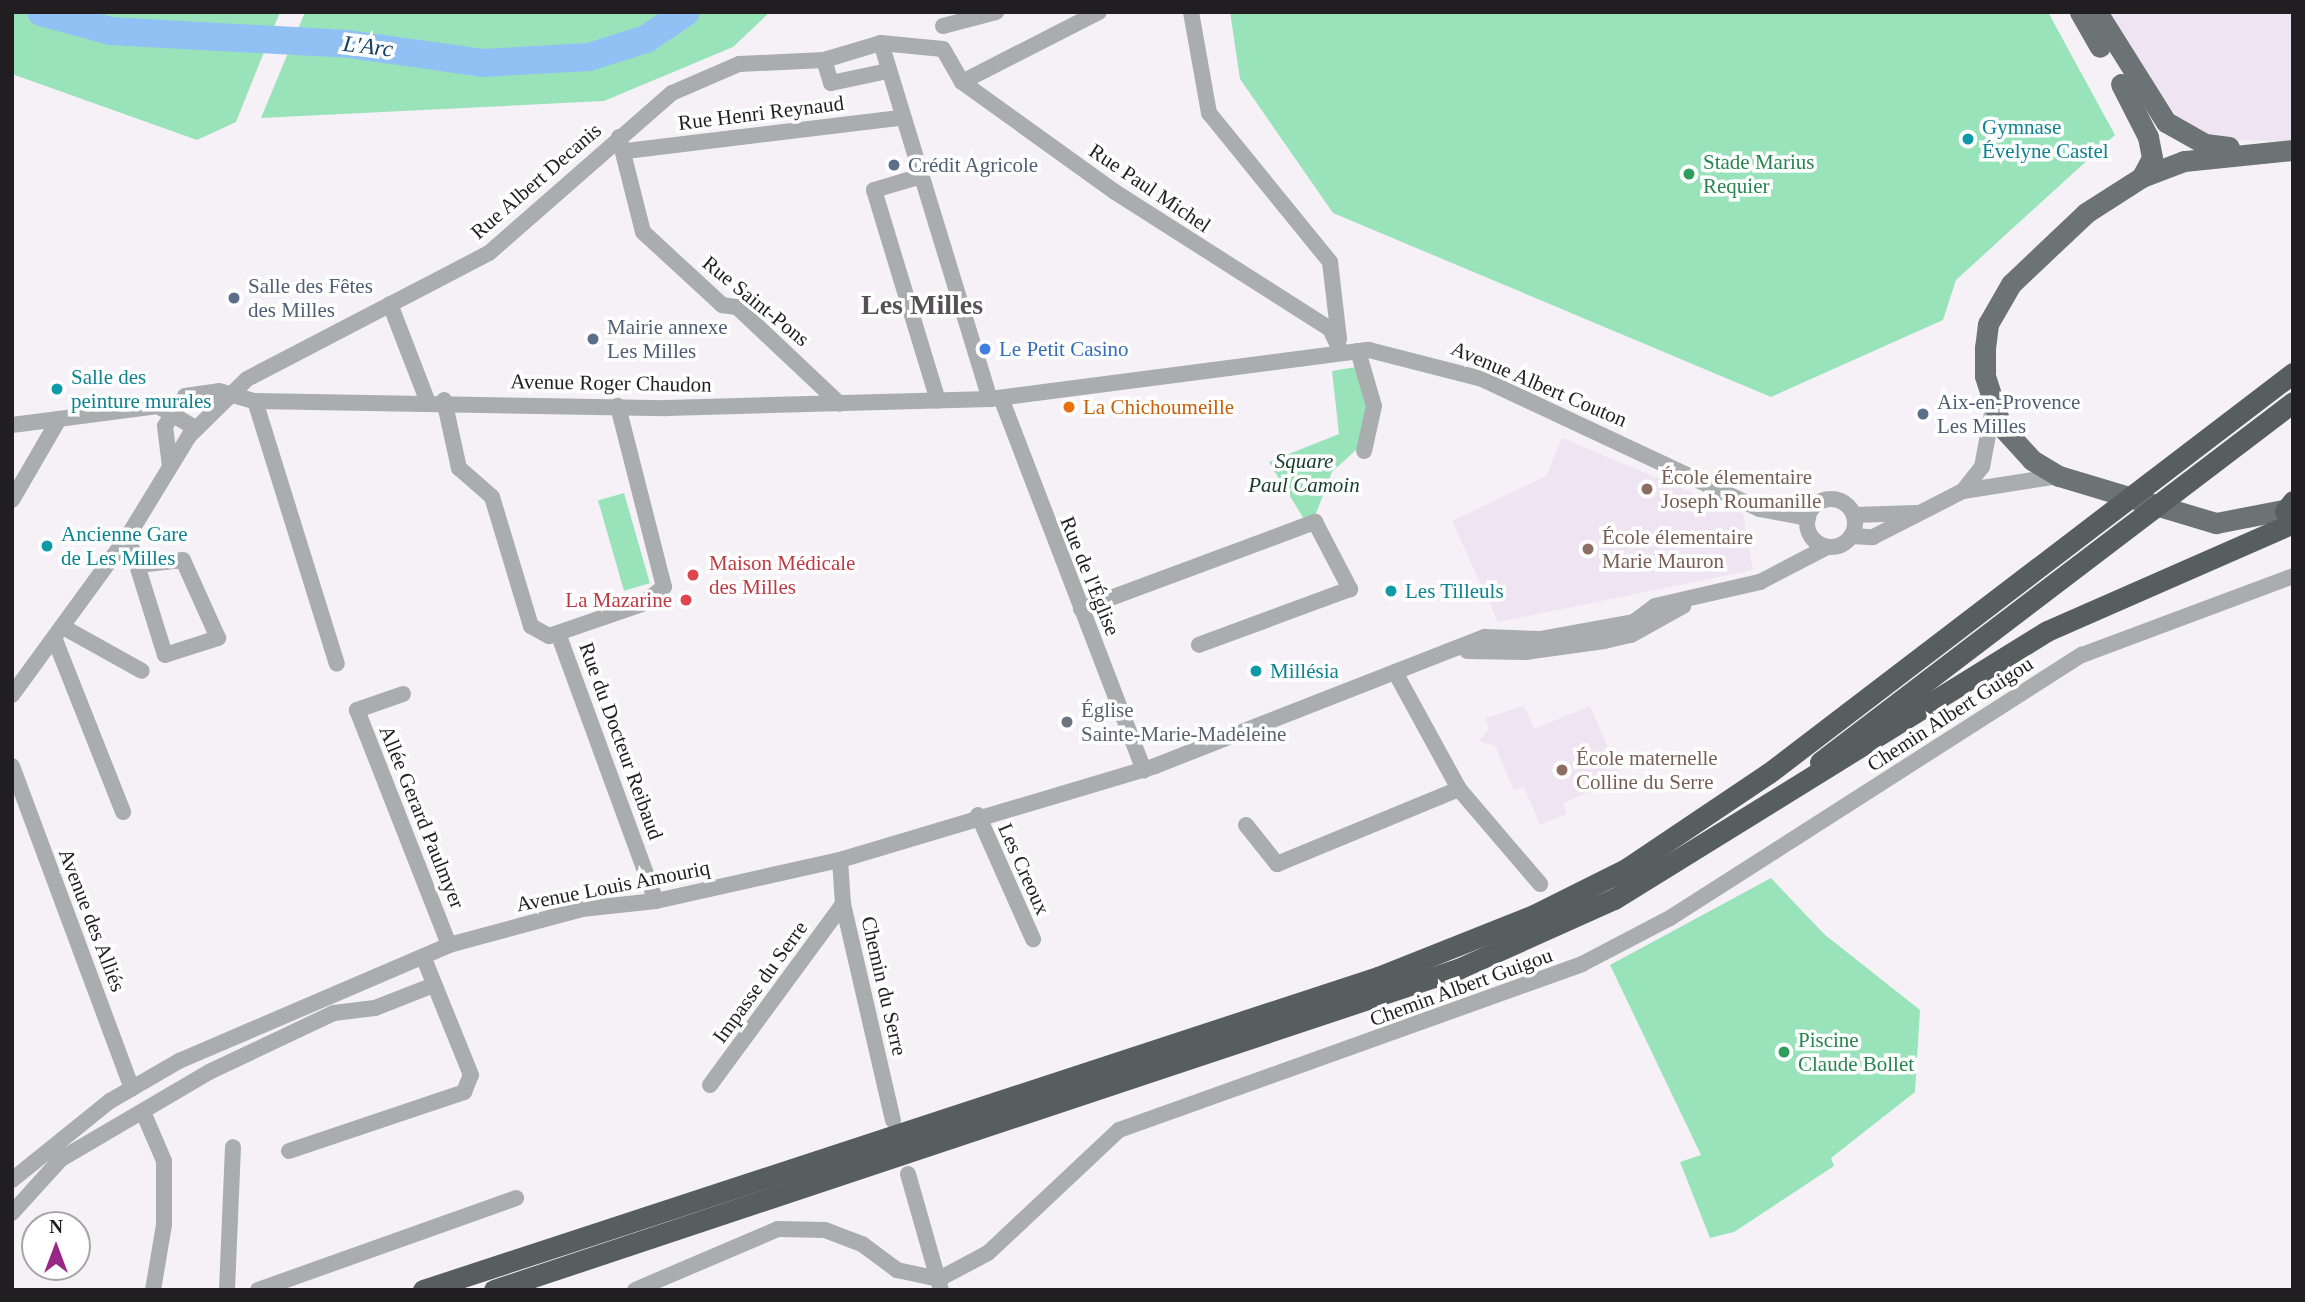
<!DOCTYPE html>
<html>
<head>
<meta charset="utf-8">
<style>
  body { margin:0 }
  #map { position:relative; width:2305px; height:1302px; overflow:hidden; background:#f6f1f7; font-family:Georgia,serif }
  div>[style] { position:absolute }
  [style*='--x'] { left:calc(var(--x)*1px); top:calc(var(--y)*1px); width:calc(var(--w)*1px); rotate:calc(var(--a)*1deg) }
  .built>* { inset:0; background:#efe4f1 }
  .green>* { inset:0; background:#99e3bb; transform-origin:0 0 }
  .river>* { height:28px; margin:-14px; padding:0 14px; transform-origin:14px; border-radius:14px; background:#91c0f4 }
  .minor>* { height:16px; margin:-8px; padding:0 8px; transform-origin:8px; border-radius:8px; background:#a9adae }
  .minor>.ring { margin:-8px; padding:0; box-sizing:content-box; background:none; border:16px solid #a9adae; border-radius:50% }
  .major>* { height:21px; margin:-10.5px; padding:0 10.5px; transform-origin:10.5px; border-radius:10.5px; background:#6c7374 }
  .highway>* { height:21px; margin:-10.5px; padding:0 10.5px; transform-origin:10.5px; border-radius:10.5px; background:#565e60 }
  .dots>* { width:19px; height:19px; translate:-50% -50%; box-sizing:border-box; border:4px solid #fff; border-radius:50% }
  span { translate:-50% -50%; white-space:nowrap; text-align:center; line-height:1.15; -webkit-text-stroke:7px #fff; paint-order:stroke }
  .street-label { font-size:21px; color:#201e20 }
  .culture-label { font-size:21px; color:#0d838f }
  .left { translate:0 -50%; text-align:left }
  .leisure-label { font-size:21px; color:#27864d }
  .service-label { font-size:21px; color:#4e5e75 }
  .shop-label { font-size:21px; color:#366cbe }
  .food-label { font-size:21px; color:#c56008 }
  .park-label { font-size:21px; color:#163d2a; font-style:italic }
  .education-label { font-size:21px; color:#785e54 }
  .health-label { font-size:21px; color:#be3a42 }
  .right { translate:-100% -50%; text-align:right }
  .worship-label { font-size:21px; color:#5b616d }
  .water-label { font-size:23px; color:#143e67; font-style:italic }
  .district-label { font-size:28px; color:#555156; font-weight:700 }
  .frame { position:absolute; inset:0; border:14px solid #201e20; pointer-events:none }
  .north { position:absolute; left:21px; top:1211px; width:70px; height:70px; box-sizing:border-box; background:#fff; border:2px solid #a6a5a6; border-radius:50%; rotate:0deg; font-size:19px; font-weight:700; line-height:28px; text-align:center; color:#201e20 }
  .north::after { content:''; display:block; margin:auto; width:24px; height:32px; background:#982785; clip-path:polygon(50% 0,100% 100%,50% 72%,0 100%) }
</style>
</head>
<body>
<div id="map">
  <div class="built">
    <i style="clip-path:polygon(2103px 12px,2293px 12px,2293px 142px,2217px 139px,2178px 118px)"></i>
    <i style="clip-path:polygon(1562px 438px,1743px 514px,1753px 570px,1498px 622px,1452px 521px,1546px 476px)"></i>
    <i style="clip-path:polygon(1524px 706px,1534px 729px,1590px 706px,1622px 779px,1563px 803px,1567px 814px,1540px 825px,1524px 787px,1514px 791px,1495px 745px,1479px 741px,1489px 729px,1485px 718px)"></i>
  </div>
  <div class="green">
    <i style="clip-path:polygon(12px 12px,280px 12px,236px 122px,197px 140px,12px 74px)"></i>
    <i style="clip-path:polygon(305px 12px,770px 12px,733px 47px,604px 101px,261px 118px)"></i>
    <i style="clip-path:polygon(1230px 12px,2048px 12px,2115px 135px,1956px 280px,1943px 320px,1771px 397px,1333px 213px,1240px 79px)"></i>
    <i style="clip-path:polygon(1356px 367px,1368px 402px,1357px 449px,1332px 472px,1315px 516px,1304px 519px,1269px 462px,1339px 434px,1332px 371px)"></i>
    <i style="left:624px;top:493px;width:94px;height:27px;rotate:74deg"></i>
    <i style="clip-path:polygon(1771px 878px,1824px 934px,1920px 1010px,1915px 1092px,1831px 1158px,1834px 1166px,1734px 1232px,1710px 1238px,1680px 1162px,1701px 1155px,1610px 965px)"></i>
  </div>
  <div class="river">
    <i style="--x:41;--y:12;--w:72;--a:15.4"></i>
    <i style="--x:110;--y:31;--w:238;--a:3.1"></i>
    <i style="--x:348;--y:44;--w:136;--a:8"></i>
    <i style="--x:483;--y:63;--w:106;--a:-3.2"></i>
    <i style="--x:589;--y:57;--w:60;--a:-17.5"></i>
    <i style="--x:646;--y:39;--w:48;--a:-34"></i>
  </div>
  <div class="minor">
    <i style="--x:1191;--y:12;--w:103;--a:79.9"></i>
    <i style="--x:1209;--y:113;--w:192;--a:50.9"></i>
    <i style="--x:1330;--y:262;--w:78;--a:83.3"></i>
    <i style="--x:943;--y:26;--w:55;--a:-14.8"></i>
    <i style="--x:881;--y:43;--w:372;--a:73"></i>
    <i style="--x:943;--y:49;--w:38;--a:60"></i>
    <i style="--x:962;--y:82;--w:188;--a:35.7"></i>
    <i style="--x:1115;--y:192;--w:255;--a:32.5"></i>
    <i style="--x:1330;--y:329;--w:25;--a:64"></i>
    <i style="--x:824;--y:60;--w:24;--a:73"></i>
    <i style="--x:831;--y:83;--w:58;--a:-11.9"></i>
    <i style="--x:962;--y:82;--w:154;--a:-27.1"></i>
    <i style="--x:619;--y:137;--w:98;--a:75.8"></i>
    <i style="--x:643;--y:232;--w:108;--a:42.7"></i>
    <i style="--x:722;--y:305;--w:15;--a:8"></i>
    <i style="--x:737;--y:307;--w:141;--a:43.3"></i>
    <i style="--x:626;--y:151;--w:276;--a:-6.9"></i>
    <i style="--x:918;--y:177;--w:46;--a:163.5"></i>
    <i style="--x:874;--y:190;--w:220;--a:73.1"></i>
    <i style="--x:390;--y:304;--w:103;--a:68.9"></i>
    <i style="--x:1358;--y:351;--w:57;--a:73.8"></i>
    <i style="--x:1374;--y:406;--w:46;--a:102.5"></i>
    <i style="--x:1001;--y:398;--w:399;--a:69"></i>
    <i style="--x:444;--y:400;--w:70;--a:77.6"></i>
    <i style="--x:459;--y:468;--w:44;--a:41.3"></i>
    <i style="--x:492;--y:497;--w:135;--a:73.2"></i>
    <i style="--x:531;--y:626;--w:21;--a:29"></i>
    <i style="--x:549;--y:636;--w:98;--a:-19"></i>
    <i style="--x:642;--y:604;--w:28;--a:-38"></i>
    <i style="--x:664;--y:587;--w:187;--a:-104.3"></i>
    <i style="--x:255;--y:401;--w:275;--a:72.7"></i>
    <i style="--x:12;--y:425;--w:147;--a:-7.4"></i>
    <i style="--x:158;--y:406;--w:43;--a:30.7"></i>
    <i style="--x:165;--y:426;--w:36;--a:-56"></i>
    <i style="--x:185;--y:396;--w:34;--a:-8"></i>
    <i style="--x:219;--y:391;--w:37;--a:16"></i>
    <i style="--x:255;--y:401;--w:412;--a:1"></i>
    <i style="--x:667;--y:408;--w:323;--a:-1.6"></i>
    <i style="--x:990;--y:399;--w:382;--a:-7.4"></i>
    <i style="--x:1369;--y:350;--w:117;--a:14.4"></i>
    <i style="--x:1482;--y:379;--w:307;--a:25.1"></i>
    <i style="--x:1760;--y:509;--w:49;--a:10.6"></i>
    <i style="--x:165;--y:426;--w:38;--a:83"></i>
    <i style="--x:1963;--y:491;--w:31;--a:-52"></i>
    <i style="--x:1982;--y:467;--w:60;--a:-79.4"></i>
    <i class="ring" style="left:1807px;top:499px;width:32px;height:32px"></i>
    <i style="--x:12;--y:500;--w:94;--a:-59.9"></i>
    <i style="--x:1854;--y:515;--w:62;--a:-1.8"></i>
    <i style="--x:128;--y:536;--w:30;--a:73"></i>
    <i style="--x:137;--y:565;--w:94;--a:72.7"></i>
    <i style="--x:165;--y:655;--w:56;--a:-17.8"></i>
    <i style="--x:218;--y:638;--w:85;--a:-114.2"></i>
    <i style="--x:183;--y:560;--w:46;--a:173.8"></i>
    <i style="--x:1851;--y:536;--w:22;--a:3"></i>
    <i style="--x:1873;--y:537;--w:101;--a:-27.1"></i>
    <i style="--x:1963;--y:491;--w:97;--a:-8.9"></i>
    <i style="--x:1081;--y:609;--w:250;--a:-20.4"></i>
    <i style="--x:1315;--y:522;--w:76;--a:62.4"></i>
    <i style="--x:1350;--y:589;--w:161;--a:159.7"></i>
    <i style="--x:63;--y:627;--w:90;--a:29.1"></i>
    <i style="--x:559;--y:636;--w:282;--a:69.9"></i>
    <i style="--x:55;--y:640;--w:185;--a:68.4"></i>
    <i style="--x:1467;--y:651;--w:58;--a:1"></i>
    <i style="--x:1525;--y:652;--w:80;--a:-7.9"></i>
    <i style="--x:1604;--y:641;--w:28;--a:-13"></i>
    <i style="--x:1631;--y:635;--w:60;--a:-29.1"></i>
    <i style="--x:1395;--y:672;--w:133;--a:61.3"></i>
    <i style="--x:1459;--y:789;--w:125;--a:49.5"></i>
    <i style="--x:403;--y:694;--w:49;--a:160.8"></i>
    <i style="--x:357;--y:710;--w:252;--a:68.6"></i>
    <i style="--x:12;--y:695;--w:197;--a:-53.9"></i>
    <i style="--x:128;--y:536;--w:117;--a:-58.6"></i>
    <i style="--x:189;--y:436;--w:81;--a:-44.5"></i>
    <i style="--x:247;--y:379;--w:273;--a:-27.5"></i>
    <i style="--x:489;--y:253;--w:243;--a:-41.2"></i>
    <i style="--x:672;--y:93;--w:73;--a:-23.4"></i>
    <i style="--x:739;--y:64;--w:85;--a:-2.7"></i>
    <i style="--x:824;--y:60;--w:59;--a:-16.6"></i>
    <i style="--x:881;--y:43;--w:62;--a:5.5"></i>
    <i style="--x:12;--y:766;--w:344;--a:69.6"></i>
    <i style="--x:978;--y:815;--w:136;--a:66.1"></i>
    <i style="--x:1246;--y:825;--w:50;--a:51.5"></i>
    <i style="--x:1277;--y:864;--w:197;--a:-22.4"></i>
    <i style="--x:840;--y:860;--w:44;--a:86.1"></i>
    <i style="--x:843;--y:904;--w:222;--a:77"></i>
    <i style="--x:710;--y:1085;--w:225;--a:-53.7"></i>
    <i style="--x:143;--y:1112;--w:53;--a:66.8"></i>
    <i style="--x:164;--y:1161;--w:64;--a:90"></i>
    <i style="--x:164;--y:1225;--w:66;--a:99.6"></i>
    <i style="--x:289;--y:1151;--w:185;--a:-18.6"></i>
    <i style="--x:464;--y:1092;--w:18;--a:-68"></i>
    <i style="--x:471;--y:1075;--w:128;--a:-112"></i>
    <i style="--x:908;--y:1174;--w:121;--a:74.1"></i>
    <i style="--x:12;--y:1180;--w:126;--a:-38.9"></i>
    <i style="--x:110;--y:1101;--w:80;--a:-30.1"></i>
    <i style="--x:179;--y:1061;--w:294;--a:-23.2"></i>
    <i style="--x:449;--y:945;--w:138;--a:-15.1"></i>
    <i style="--x:582;--y:909;--w:74;--a:-6.2"></i>
    <i style="--x:656;--y:901;--w:189;--a:-12.6"></i>
    <i style="--x:840;--y:860;--w:329;--a:-16.6"></i>
    <i style="--x:1155;--y:766;--w:354;--a:-21.4"></i>
    <i style="--x:1485;--y:637;--w:55;--a:2.1"></i>
    <i style="--x:1540;--y:639;--w:96;--a:-10.3"></i>
    <i style="--x:1634;--y:622;--w:26;--a:-37"></i>
    <i style="--x:1655;--y:606;--w:108;--a:-12.9"></i>
    <i style="--x:1760;--y:582;--w:76;--a:-27.6"></i>
    <i style="--x:12;--y:1213;--w:73;--a:-47.8"></i>
    <i style="--x:61;--y:1159;--w:172;--a:-30.4"></i>
    <i style="--x:209;--y:1072;--w:138;--a:-25.3"></i>
    <i style="--x:334;--y:1013;--w:41;--a:-7"></i>
    <i style="--x:375;--y:1008;--w:60;--a:-21.4"></i>
    <i style="--x:227;--y:1290;--w:143;--a:-87.6"></i>
    <i style="--x:258;--y:1290;--w:274;--a:-19.6"></i>
    <i style="--x:635;--y:1290;--w:155;--a:-23.1"></i>
    <i style="--x:778;--y:1229;--w:47;--a:1.2"></i>
    <i style="--x:825;--y:1230;--w:40;--a:21"></i>
    <i style="--x:862;--y:1244;--w:44;--a:36.6"></i>
    <i style="--x:897;--y:1270;--w:43;--a:12.1"></i>
    <i style="--x:939;--y:1279;--w:55;--a:-28"></i>
    <i style="--x:988;--y:1253;--w:180;--a:-43.2"></i>
    <i style="--x:1119;--y:1130;--w:492;--a:-19.7"></i>
    <i style="--x:1582;--y:964;--w:99;--a:-27.6"></i>
    <i style="--x:1670;--y:918;--w:489;--a:-32.6"></i>
    <i style="--x:2082;--y:655;--w:225;--a:-20.5"></i>
  </div>
  <div class="major">
    <i style="--x:2080;--y:12;--w:40;--a:60.3"></i>
    <i style="--x:2097;--y:12;--w:130;--a:57.9"></i>
    <i style="--x:2166;--y:122;--w:45;--a:29.4"></i>
    <i style="--x:2205;--y:144;--w:24;--a:7"></i>
    <i style="--x:2121;--y:84;--w:59;--a:63"></i>
    <i style="--x:2148;--y:137;--w:21;--a:79"></i>
    <i style="--x:2152;--y:158;--w:21;--a:118"></i>
    <i style="--x:2293;--y:150;--w:110;--a:174.2"></i>
    <i style="--x:2184;--y:161;--w:45;--a:159.1"></i>
    <i style="--x:2142;--y:177;--w:67;--a:147.3"></i>
    <i style="--x:2086;--y:213;--w:103;--a:136.6"></i>
    <i style="--x:2011;--y:284;--w:46;--a:119.9"></i>
    <i style="--x:1988;--y:324;--w:23;--a:97"></i>
    <i style="--x:1985;--y:347;--w:29;--a:90"></i>
    <i style="--x:1985;--y:376;--w:52;--a:72.3"></i>
    <i style="--x:2001;--y:426;--w:46;--a:47.6"></i>
    <i style="--x:2032;--y:460;--w:31;--a:31"></i>
    <i style="--x:2059;--y:476;--w:164;--a:16.7"></i>
    <i style="--x:2216;--y:523;--w:78;--a:-11"></i>
  </div>
  <div class="highway">
    <i style="--x:2285;--y:511;--w:13;--a:-51"></i>
    <i style="--x:1820;--y:762;--w:594;--a:-37.27"></i>
    <i style="--x:423;--y:1290;--w:1005;--a:-18.15"></i>
    <i style="--x:1378;--y:977;--w:168;--a:-21.7"></i>
    <i style="--x:1534;--y:915;--w:103;--a:-26.6"></i>
    <i style="--x:1626;--y:869;--w:172;--a:-33.9"></i>
    <i style="--x:1769;--y:773;--w:659;--a:-37.36"></i>
    <i style="--x:494;--y:1290;--w:1016;--a:-18.42"></i>
    <i style="--x:1458;--y:969;--w:171;--a:-24.2"></i>
    <i style="--x:1614;--y:899;--w:509;--a:-31.75"></i>
    <i style="--x:2047;--y:631;--w:269;--a:-23.7"></i>
  </div>
  <div class="dots">
    <i style="left:1968px;top:139px;background:#0f9aa8"></i>
    <i style="left:894px;top:165px;background:#5c6f8a"></i>
    <i style="left:1689px;top:174px;background:#2e9e5b"></i>
    <i style="left:234px;top:298px;background:#5c6f8a"></i>
    <i style="left:593px;top:339px;background:#5c6f8a"></i>
    <i style="left:985px;top:349px;background:#3f7fe0"></i>
    <i style="left:57px;top:389px;background:#0f9aa8"></i>
    <i style="left:1069px;top:407px;background:#e8710a"></i>
    <i style="left:1923px;top:414px;background:#5c6f8a"></i>
    <i style="left:1647px;top:489px;background:#8d6e63"></i>
    <i style="left:47px;top:546px;background:#0f9aa8"></i>
    <i style="left:1588px;top:549px;background:#8d6e63"></i>
    <i style="left:693px;top:575px;background:#e0444e"></i>
    <i style="left:1391px;top:591px;background:#0f9aa8"></i>
    <i style="left:686px;top:600px;background:#e0444e"></i>
    <i style="left:1256px;top:671px;background:#0f9aa8"></i>
    <i style="left:1067px;top:722px;background:#6b7280"></i>
    <i style="left:1562px;top:770px;background:#8d6e63"></i>
    <i style="left:1784px;top:1052px;background:#2e9e5b"></i>
  </div>
  <div class="street-label">
    <span style="left:761px;top:113px;rotate:-7deg">Rue Henri Reynaud</span>
    <span style="left:536px;top:181px;rotate:-41deg">Rue Albert Decanis</span>
    <span style="left:1150px;top:188px;rotate:34deg">Rue Paul Michel</span>
    <span style="left:756px;top:301px;rotate:39deg">Rue Saint-Pons</span>
    <span style="left:611px;top:383px;rotate:1deg">Avenue Roger Chaudon</span>
    <span style="left:1539px;top:384px;rotate:23deg">Avenue Albert Couton</span>
    <span style="left:1090px;top:576px;rotate:68deg">Rue de l'Église</span>
    <span style="left:1950px;top:714px;rotate:-33deg">Chemin Albert Guigou</span>
    <span style="left:621px;top:741px;rotate:70deg">Rue du Docteur Reibaud</span>
    <span style="left:422px;top:817px;rotate:68deg">Allée Gerard Paulmyer</span>
    <span style="left:1024px;top:869px;rotate:66deg">Les Creoux</span>
    <span style="left:613px;top:886px;rotate:-11deg">Avenue Louis Amouriq</span>
    <span style="left:92px;top:920px;rotate:69deg">Avenue des Alliés</span>
    <span style="left:760px;top:982px;rotate:-54deg">Impasse du Serre</span>
    <span style="left:884px;top:986px;rotate:77deg">Chemin du Serre</span>
    <span style="left:1461px;top:987px;rotate:-20deg">Chemin Albert Guigou</span>
  </div>
  <div class="culture-label">
    <span class="left" style="left:1982px;top:139px">Gymnase<br>Évelyne Castel</span>
    <span class="left" style="left:71px;top:389px">Salle des<br>peinture murales</span>
    <span class="left" style="left:61px;top:546px">Ancienne Gare<br>de Les Milles</span>
    <span class="left" style="left:1405px;top:591px">Les Tilleuls</span>
    <span class="left" style="left:1270px;top:671px">Millésia</span>
  </div>
  <div class="leisure-label">
    <span class="left" style="left:1703px;top:174px">Stade Marius<br>Requier</span>
    <span class="left" style="left:1798px;top:1052px">Piscine<br>Claude Bollet</span>
  </div>
  <div class="service-label">
    <span class="left" style="left:908px;top:165px">Crédit Agricole</span>
    <span class="left" style="left:248px;top:298px">Salle des Fêtes<br>des Milles</span>
    <span class="left" style="left:607px;top:339px">Mairie annexe<br>Les Milles</span>
    <span class="left" style="left:1937px;top:414px">Aix-en-Provence<br>Les Milles</span>
  </div>
  <div class="shop-label">
    <span class="left" style="left:999px;top:349px">Le Petit Casino</span>
  </div>
  <div class="food-label">
    <span class="left" style="left:1083px;top:407px">La Chichoumeille</span>
  </div>
  <div class="park-label">
    <span style="left:1304px;top:473px">Square<br>Paul Camoin</span>
  </div>
  <div class="education-label">
    <span class="left" style="left:1661px;top:489px">École élementaire<br>Joseph Roumanille</span>
    <span class="left" style="left:1602px;top:549px">École élementaire<br>Marie Mauron</span>
    <span class="left" style="left:1576px;top:770px">École maternelle<br>Colline du Serre</span>
  </div>
  <div class="health-label">
    <span class="left" style="left:709px;top:575px">Maison Médicale<br>des Milles</span>
    <span class="right" style="left:672px;top:600px">La Mazarine</span>
  </div>
  <div class="worship-label">
    <span class="left" style="left:1081px;top:722px">Église<br>Sainte-Marie-Madeleine</span>
  </div>
  <div class="water-label">
    <span style="left:368px;top:47px;rotate:7deg">L'Arc</span>
  </div>
  <div class="district-label">
    <span style="left:922px;top:305px">Les Milles</span>
  </div>
  <div class="frame"></div>
  <div class="north">N</div>
</div>
</body>
</html>
